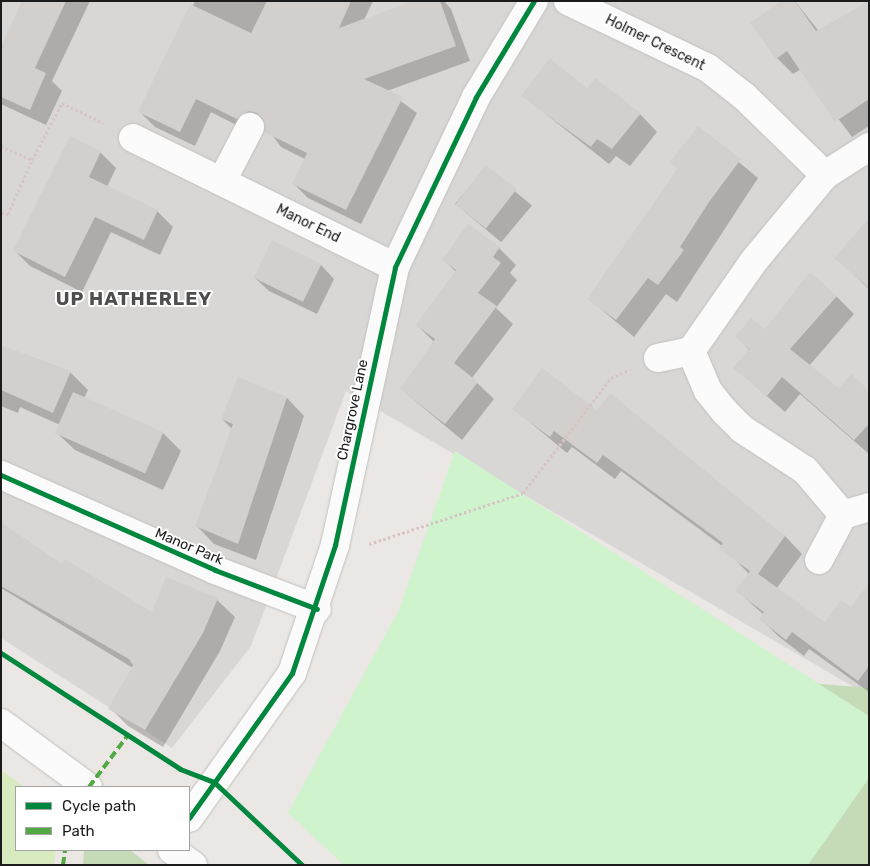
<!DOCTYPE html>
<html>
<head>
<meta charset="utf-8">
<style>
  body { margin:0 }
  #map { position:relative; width:870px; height:866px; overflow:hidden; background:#eae7e4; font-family:Rubik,sans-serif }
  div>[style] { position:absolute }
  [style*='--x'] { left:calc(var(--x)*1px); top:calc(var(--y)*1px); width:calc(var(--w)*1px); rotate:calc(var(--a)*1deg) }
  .residential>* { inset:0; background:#d9d7d5 }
  .grass>* { inset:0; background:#d8eabf }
  .forest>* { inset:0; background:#c5dab7 }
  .park>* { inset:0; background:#cef3cd }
  .shadow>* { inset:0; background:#0003; transform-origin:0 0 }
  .building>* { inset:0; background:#d2cfcc; transform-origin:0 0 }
  .path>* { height:3px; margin-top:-1.5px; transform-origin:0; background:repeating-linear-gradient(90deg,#d6c5c3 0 2.5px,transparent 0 5px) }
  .roads { filter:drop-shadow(0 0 1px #c2c1c0) drop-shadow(0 0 1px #c2c1c0) }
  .minor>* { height:28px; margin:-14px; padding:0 14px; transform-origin:14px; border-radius:14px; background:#fcfbfb }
  .tertiary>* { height:28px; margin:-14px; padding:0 14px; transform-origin:14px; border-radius:14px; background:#fcfbfb }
  .quiet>* { height:4px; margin-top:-2px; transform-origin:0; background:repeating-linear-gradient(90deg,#52a943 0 8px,transparent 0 12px) }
  .cycleway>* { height:5px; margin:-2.5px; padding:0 2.5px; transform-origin:2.5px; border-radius:2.5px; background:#00873e }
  span { translate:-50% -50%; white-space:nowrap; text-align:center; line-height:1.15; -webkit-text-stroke:4px #fff; paint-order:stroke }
  .street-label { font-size:14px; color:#1b1b1b }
  .district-label { font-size:19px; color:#4e4e4e; font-weight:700; letter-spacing:1px }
  .frame { position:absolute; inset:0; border:2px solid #1b1b1b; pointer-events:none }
  .legend { position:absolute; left:15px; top:786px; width:175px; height:65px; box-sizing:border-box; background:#fff; border:1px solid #a4a4a4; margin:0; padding:6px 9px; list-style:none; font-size:15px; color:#1b1b1b }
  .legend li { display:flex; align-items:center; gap:10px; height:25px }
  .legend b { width:25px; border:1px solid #a4a4a4 }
</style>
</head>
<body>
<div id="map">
  <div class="residential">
    <i style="clip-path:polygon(1px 1px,869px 1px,869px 696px,346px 391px,251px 646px,172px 748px,1px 638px)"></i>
  </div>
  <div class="grass">
    <i style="clip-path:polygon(1px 770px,24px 787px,16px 787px,16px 850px,56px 850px,54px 865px,1px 865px)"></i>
  </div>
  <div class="forest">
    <i style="clip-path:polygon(809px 683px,869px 688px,869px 865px,778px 865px)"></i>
    <i style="clip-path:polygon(84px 850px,130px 850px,149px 865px,83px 865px)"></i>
  </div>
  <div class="park">
    <i style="clip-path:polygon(455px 451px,869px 716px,869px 778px,808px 865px,344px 865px,288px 813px,399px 610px)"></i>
  </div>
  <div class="shadow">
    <i style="clip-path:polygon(24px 1px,90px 1px,52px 81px,62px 91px,46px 125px,1px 104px,1px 50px)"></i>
    <i style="clip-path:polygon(195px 1px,373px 1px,364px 20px,417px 1px,444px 1px,451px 9px,470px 61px,387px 91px,417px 113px,361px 224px,308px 198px,293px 183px,305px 159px,281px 147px,265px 125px,252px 133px,211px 112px,195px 146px,155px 127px,140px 112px)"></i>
    <i style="clip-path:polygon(795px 1px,869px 95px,869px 126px,852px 137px,801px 69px,793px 74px,777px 58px)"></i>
    <i style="clip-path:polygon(588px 90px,640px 114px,657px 132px,630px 166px,616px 156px,609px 164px,523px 96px)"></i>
    <i style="clip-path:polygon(698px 128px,758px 178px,677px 302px,666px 294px,634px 337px,589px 299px,679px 169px,672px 162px)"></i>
    <i style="clip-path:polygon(71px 138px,100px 152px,116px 168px,107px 187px,157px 211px,173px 227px,160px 255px,111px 232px,82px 292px,30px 266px,14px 250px)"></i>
    <i style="left:486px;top:167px;width:60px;height:48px;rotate:40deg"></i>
    <i style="clip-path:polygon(869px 224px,869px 289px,836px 258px)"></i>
    <i style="clip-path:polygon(499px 248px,516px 265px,510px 273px,517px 280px,496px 308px,513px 324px,472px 378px,494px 399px,462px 440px,401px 389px,434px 342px,417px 325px,456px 272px,444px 260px)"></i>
    <i style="clip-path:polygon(321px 265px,334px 279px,317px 314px,269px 291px,255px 278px)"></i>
    <i style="clip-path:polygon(836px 296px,854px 314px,809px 366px,839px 390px,869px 392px,869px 454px,800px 394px,785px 412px,735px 368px,749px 350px,737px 337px,765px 331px)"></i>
    <i style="clip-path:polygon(1px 346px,70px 372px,88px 390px,84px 398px,163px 433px,181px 451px,163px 490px,75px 450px,57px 433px,60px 425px,20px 407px,18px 413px,1px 406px)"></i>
    <i style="clip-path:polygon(239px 379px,287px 398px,304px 416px,256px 560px,214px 544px,197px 526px,233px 430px,222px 419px)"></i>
    <i style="clip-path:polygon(514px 409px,598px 412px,785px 536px,802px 554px,776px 589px,825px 624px,851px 609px,869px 585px,869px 692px,809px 649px,804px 656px,778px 636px,761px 619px,764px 615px,737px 591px,749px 574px,722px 546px,621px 471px,615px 479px,572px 447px,567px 453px)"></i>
    <i style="clip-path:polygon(1px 524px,63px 566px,152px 614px,217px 600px,235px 617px,220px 651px,163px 747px,128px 726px,110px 708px,133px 668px,1px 588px)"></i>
  </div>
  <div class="building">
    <i style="clip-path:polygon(22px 1px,66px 1px,35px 68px,46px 73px,30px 110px,1px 97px,1px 47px)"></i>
    <i style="clip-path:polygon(267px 1px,351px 1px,339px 28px,413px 1px,440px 1px,456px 46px,364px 79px,403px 97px,346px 210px,292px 184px,307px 153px,264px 132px,263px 119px,257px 113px,249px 111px,237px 119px,196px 99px,180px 132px,138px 112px,190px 4px,251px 33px)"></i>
    <i style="clip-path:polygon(780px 1px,795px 1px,816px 31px,869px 1px,869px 99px,835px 122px,787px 51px,776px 59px,750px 23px)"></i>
    <i style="clip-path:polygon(550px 58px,587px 88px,595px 78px,641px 113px,612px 149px,597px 139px,591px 147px,521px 96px)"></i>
    <i style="clip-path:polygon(698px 126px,741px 159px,709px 202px,680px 247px,684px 250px,658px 285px,648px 278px,616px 320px,587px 299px,678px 168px,670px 162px)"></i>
    <i style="clip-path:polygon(70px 136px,101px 151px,89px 177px,158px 210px,144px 240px,95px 217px,65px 277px,13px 251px)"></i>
    <i style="left:486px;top:165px;width:39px;height:50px;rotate:38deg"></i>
    <i style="clip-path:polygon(869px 218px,869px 288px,834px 258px)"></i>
    <i style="clip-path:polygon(468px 224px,500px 247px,493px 257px,501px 263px,478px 293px,497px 306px,454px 363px,478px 382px,445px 424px,400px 389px,435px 339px,416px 325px,456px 270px,442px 260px)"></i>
    <i style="left:272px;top:240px;width:55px;height:42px;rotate:26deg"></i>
    <i style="clip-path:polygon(810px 272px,837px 296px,790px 349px,839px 388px,851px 374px,869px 390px,869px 424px,854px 440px,782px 377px,767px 396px,733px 368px,749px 349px,735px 337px,751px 318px,765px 329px)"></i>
    <i style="clip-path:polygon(1px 345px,71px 371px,53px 413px,1px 390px)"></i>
    <i style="clip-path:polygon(542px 368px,597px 410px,610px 393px,785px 536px,758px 574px,825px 622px,841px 600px,851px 607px,869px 583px,869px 666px,858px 681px,792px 632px,786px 640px,759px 619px,764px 612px,735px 591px,750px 571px,719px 549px,723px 543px,603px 455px,597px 463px,554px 431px,550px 437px,512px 409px)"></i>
    <i style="clip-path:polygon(238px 377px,287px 397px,238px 544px,195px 526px,233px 424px,221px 419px)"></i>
    <i style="left:73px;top:392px;width:99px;height:45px;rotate:24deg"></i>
    <i style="clip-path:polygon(1px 522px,62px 564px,65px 559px,152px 612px,166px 577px,218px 598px,203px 633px,145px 730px,108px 709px,133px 665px,129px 659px,1px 586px)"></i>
  </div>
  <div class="path">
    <i style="--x:1;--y:146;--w:34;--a:24"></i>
    <i style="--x:32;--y:160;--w:64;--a:-62.2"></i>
    <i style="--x:62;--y:103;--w:46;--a:26"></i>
    <i style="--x:1;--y:213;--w:7;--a:8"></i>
    <i style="--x:8;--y:214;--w:59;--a:-66"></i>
    <i style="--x:369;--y:544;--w:162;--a:-18.3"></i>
    <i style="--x:523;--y:493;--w:145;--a:-52.6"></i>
    <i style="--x:611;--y:378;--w:20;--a:-24"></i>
  </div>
  <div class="roads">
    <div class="minor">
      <i style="--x:568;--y:1;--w:155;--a:25.6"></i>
      <i style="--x:708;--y:68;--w:47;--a:38.1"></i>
      <i style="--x:745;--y:97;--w:112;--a:44.3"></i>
      <i style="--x:133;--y:138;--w:292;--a:26.2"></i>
      <i style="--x:222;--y:181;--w:61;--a:-62.6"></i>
      <i style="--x:691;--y:351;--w:43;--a:67"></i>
      <i style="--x:708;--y:391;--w:26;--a:51"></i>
      <i style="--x:724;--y:411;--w:25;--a:45"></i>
      <i style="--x:742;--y:429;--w:75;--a:33.1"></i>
      <i style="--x:805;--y:470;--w:59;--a:49.8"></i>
      <i style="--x:658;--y:358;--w:34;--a:-12"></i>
      <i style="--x:691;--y:351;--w:108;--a:-55.1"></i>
      <i style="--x:753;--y:262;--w:113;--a:-50.4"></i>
      <i style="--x:825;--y:175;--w:52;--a:-32.5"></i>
      <i style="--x:1;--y:475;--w:234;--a:23.9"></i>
      <i style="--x:215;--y:570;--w:109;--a:20.9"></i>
      <i style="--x:819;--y:560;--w:51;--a:-61.9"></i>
      <i style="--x:843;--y:515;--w:27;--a:-17"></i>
      <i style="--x:189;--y:818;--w:178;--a:-54.6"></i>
      <i style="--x:292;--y:673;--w:135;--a:-71.4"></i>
      <i style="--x:335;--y:545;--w:284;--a:-77.8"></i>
      <i style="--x:395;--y:267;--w:188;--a:-64.5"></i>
      <i style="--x:476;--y:97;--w:112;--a:-58.9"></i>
    </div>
    <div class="tertiary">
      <i style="--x:1;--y:723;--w:108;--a:36.3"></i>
      <i style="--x:172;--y:850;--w:26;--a:36"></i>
    </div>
  </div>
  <div class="quiet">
    <i style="--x:89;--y:787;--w:65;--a:-53.1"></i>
    <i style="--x:63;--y:865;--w:15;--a:-82"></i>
  </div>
  <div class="cycleway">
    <i style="--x:1;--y:475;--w:234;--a:23.9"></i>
    <i style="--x:215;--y:570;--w:109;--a:20.9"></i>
    <i style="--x:1;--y:653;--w:213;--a:32.9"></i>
    <i style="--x:180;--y:769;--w:36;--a:21"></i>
    <i style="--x:214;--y:782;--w:121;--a:43.3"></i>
    <i style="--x:189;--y:818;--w:178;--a:-54.6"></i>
    <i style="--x:292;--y:673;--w:135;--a:-71.4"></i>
    <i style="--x:335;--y:545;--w:284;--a:-77.8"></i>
    <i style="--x:395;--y:267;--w:188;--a:-64.5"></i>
    <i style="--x:476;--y:97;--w:112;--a:-58.9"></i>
  </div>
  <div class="street-label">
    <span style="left:655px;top:43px;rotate:26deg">Holmer Crescent</span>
    <span style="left:308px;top:224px;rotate:26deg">Manor End</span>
    <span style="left:353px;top:410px;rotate:-78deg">Chargrove Lane</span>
    <span style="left:189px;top:547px;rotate:23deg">Manor Park</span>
  </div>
  <div class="district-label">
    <span style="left:134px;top:299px">UP HATHERLEY</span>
  </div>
  <div class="frame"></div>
  <ul class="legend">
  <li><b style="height:6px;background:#00873e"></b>Cycle path</li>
  <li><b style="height:6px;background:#52a943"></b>Path</li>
  </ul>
</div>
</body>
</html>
